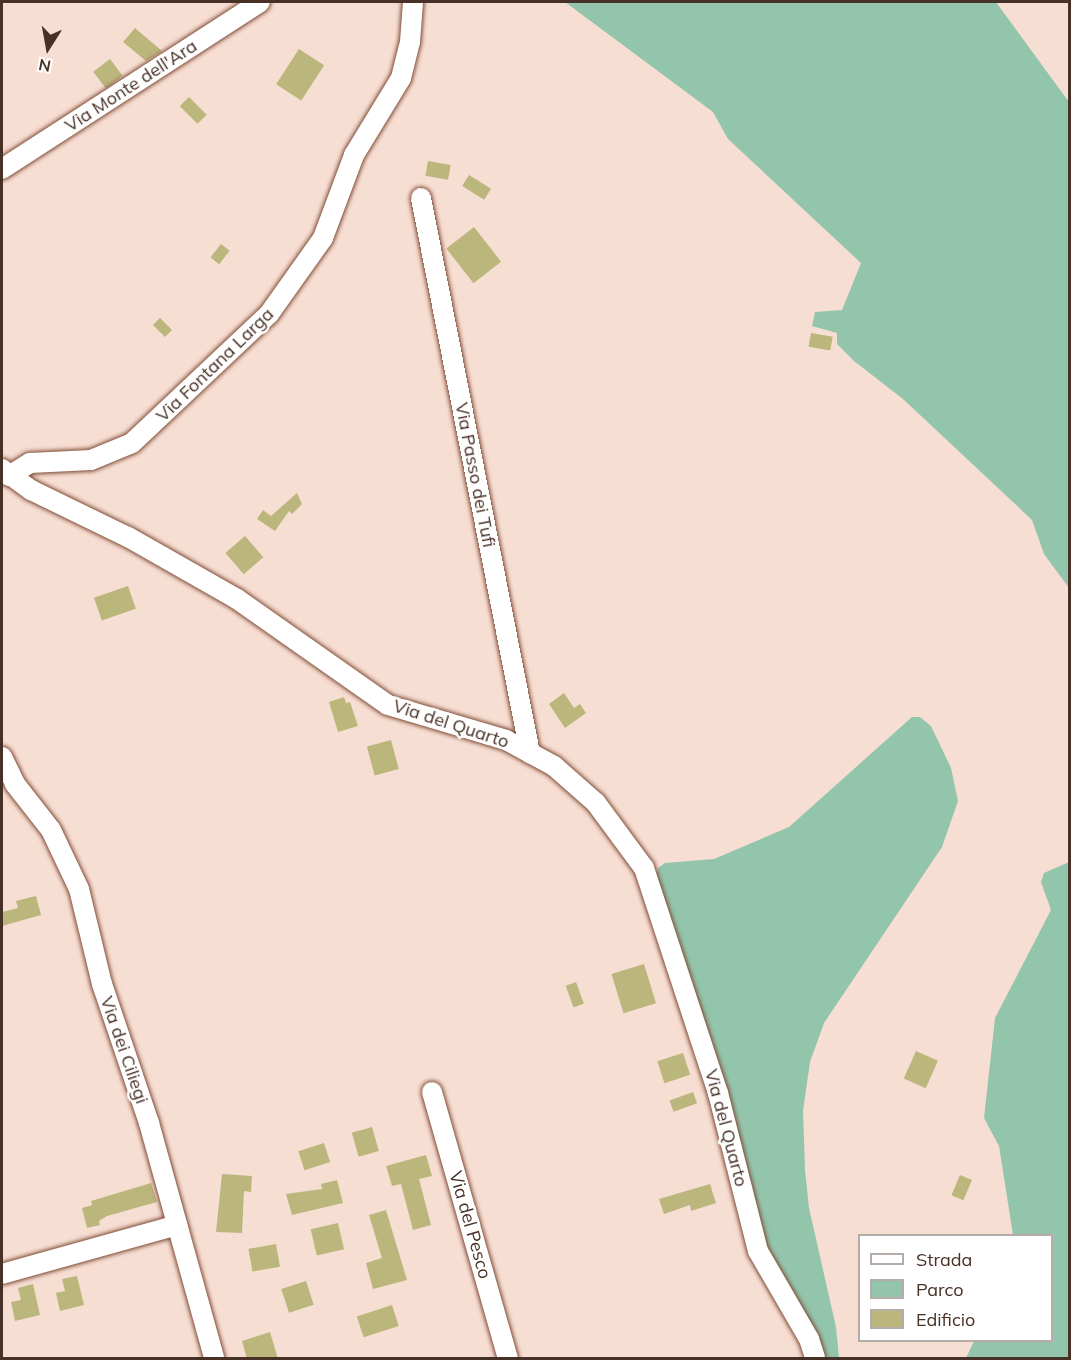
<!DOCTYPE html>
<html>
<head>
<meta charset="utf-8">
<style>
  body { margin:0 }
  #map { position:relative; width:1071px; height:1360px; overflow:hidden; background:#f7ded3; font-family:Mulish,sans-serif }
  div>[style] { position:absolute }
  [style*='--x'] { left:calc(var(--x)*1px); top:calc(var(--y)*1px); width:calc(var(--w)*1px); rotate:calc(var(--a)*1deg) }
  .green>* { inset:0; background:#93c5ad }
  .building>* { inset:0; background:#bbb67c; transform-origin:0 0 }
  .roads { filter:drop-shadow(0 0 2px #804d36) drop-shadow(0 0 2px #804d36) }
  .minor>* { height:20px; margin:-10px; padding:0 10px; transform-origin:10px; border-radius:10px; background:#fff }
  span { translate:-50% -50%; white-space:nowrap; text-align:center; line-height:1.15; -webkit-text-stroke:5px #fff; paint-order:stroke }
  .street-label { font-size:18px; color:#473026 }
  .frame { position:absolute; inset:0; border:3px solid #473026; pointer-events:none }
  .legend { position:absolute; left:858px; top:1234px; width:195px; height:108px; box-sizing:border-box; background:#fff; border:2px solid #b5aca8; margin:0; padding:8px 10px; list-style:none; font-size:18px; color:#473026 }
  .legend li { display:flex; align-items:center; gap:12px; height:30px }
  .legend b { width:30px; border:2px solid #b5aca8 }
  .north { position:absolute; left:18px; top:18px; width:60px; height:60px; -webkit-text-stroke:4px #fff; paint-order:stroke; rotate:191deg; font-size:16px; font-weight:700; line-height:24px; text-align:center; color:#473026 }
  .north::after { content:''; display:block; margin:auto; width:21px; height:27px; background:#473026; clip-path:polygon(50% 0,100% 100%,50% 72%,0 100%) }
</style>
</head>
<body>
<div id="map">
  <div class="green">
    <i style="clip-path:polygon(565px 2px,996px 2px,1069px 102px,1069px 588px,1044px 554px,1032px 520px,903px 399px,854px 361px,837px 344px,837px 333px,812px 326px,815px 312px,842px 310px,861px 263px,728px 139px,713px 112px)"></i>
    <i style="clip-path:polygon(912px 717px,920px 717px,931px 726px,951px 768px,958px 801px,942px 847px,824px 1023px,810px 1062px,803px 1111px,805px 1170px,809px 1208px,836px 1327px,839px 1358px,818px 1358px,757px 1230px,656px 879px,658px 868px,665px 863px,714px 859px,789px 827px)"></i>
    <i style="clip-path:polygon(1069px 862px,1069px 1358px,966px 1358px,974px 1341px,1052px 1340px,1052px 1236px,1013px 1235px,999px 1146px,984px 1118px,995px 1018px,1051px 910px,1041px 882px,1044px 873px)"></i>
  </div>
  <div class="building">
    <i style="clip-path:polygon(135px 28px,162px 51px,146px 61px,123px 42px)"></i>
    <i style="left:299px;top:49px;width:30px;height:42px;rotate:33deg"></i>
    <i style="left:110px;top:59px;width:21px;height:21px;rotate:53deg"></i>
    <i style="left:189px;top:97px;width:25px;height:13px;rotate:45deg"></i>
    <i style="left:428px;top:161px;width:23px;height:15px;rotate:10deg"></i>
    <i style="left:469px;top:175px;width:26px;height:13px;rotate:32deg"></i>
    <i style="left:474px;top:227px;width:44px;height:35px;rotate:52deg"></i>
    <i style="left:221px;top:244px;width:11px;height:17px;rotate:38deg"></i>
    <i style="left:160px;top:318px;width:17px;height:10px;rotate:45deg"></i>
    <i style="left:811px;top:333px;width:22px;height:14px;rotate:10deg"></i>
    <i style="clip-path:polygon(297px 493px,302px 504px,292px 514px,289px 511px,275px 531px,257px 519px,263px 510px,271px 516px)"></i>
    <i style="left:245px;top:536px;width:28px;height:26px;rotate:49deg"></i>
    <i style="left:128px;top:586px;width:24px;height:36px;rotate:71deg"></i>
    <i style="clip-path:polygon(564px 693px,574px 708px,580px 704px,586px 713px,565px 728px,549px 704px)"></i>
    <i style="clip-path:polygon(344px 697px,346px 703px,350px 702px,358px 726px,338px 732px,329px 702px)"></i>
    <i style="left:391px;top:740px;width:30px;height:25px;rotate:75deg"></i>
    <i style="clip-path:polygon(36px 896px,41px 915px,2px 926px,2px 912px,18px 908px,16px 901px)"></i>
    <i style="left:644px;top:964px;width:41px;height:34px;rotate:73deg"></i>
    <i style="left:576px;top:982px;width:23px;height:11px;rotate:70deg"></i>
    <i style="left:916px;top:1051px;width:24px;height:30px;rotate:24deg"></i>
    <i style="left:683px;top:1053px;width:23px;height:27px;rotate:72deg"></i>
    <i style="left:693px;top:1092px;width:12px;height:25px;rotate:70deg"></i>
    <i style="left:372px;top:1127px;width:25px;height:21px;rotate:74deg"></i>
    <i style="left:324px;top:1143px;width:20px;height:27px;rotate:72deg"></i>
    <i style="clip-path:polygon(426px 1155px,432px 1176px,419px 1179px,431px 1225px,413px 1230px,401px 1184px,392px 1186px,386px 1166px)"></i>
    <i style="clip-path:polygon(222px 1174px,252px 1176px,251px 1192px,244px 1191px,242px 1233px,216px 1232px)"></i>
    <i style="left:960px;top:1175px;width:13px;height:22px;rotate:23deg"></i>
    <i style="clip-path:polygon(337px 1180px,343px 1203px,292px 1215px,286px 1194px,322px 1189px,321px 1184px)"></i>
    <i style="clip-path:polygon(151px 1183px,157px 1202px,107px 1216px,99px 1221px,100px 1225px,87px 1228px,82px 1208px,92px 1205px,91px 1201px)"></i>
    <i style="clip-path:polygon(710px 1184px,716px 1203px,691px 1211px,690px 1205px,664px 1214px,659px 1199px)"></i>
    <i style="clip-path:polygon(386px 1210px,407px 1280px,373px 1289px,366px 1263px,382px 1258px,369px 1215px)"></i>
    <i style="left:338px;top:1223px;width:27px;height:28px;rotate:77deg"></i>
    <i style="left:276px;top:1244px;width:23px;height:28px;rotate:80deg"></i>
    <i style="clip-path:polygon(77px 1276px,84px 1305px,60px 1311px,56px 1293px,65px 1291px,62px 1279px)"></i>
    <i style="left:306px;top:1281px;width:25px;height:26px;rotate:72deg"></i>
    <i style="clip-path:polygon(33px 1284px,40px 1315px,15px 1321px,11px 1302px,21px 1300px,18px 1288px)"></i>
    <i style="left:392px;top:1305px;width:22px;height:37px;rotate:72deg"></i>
    <i style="clip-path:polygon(270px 1332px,278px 1359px,247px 1359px,242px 1341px)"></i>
  </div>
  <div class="roads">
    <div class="minor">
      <i style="--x:2;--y:169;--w:307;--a:-32.9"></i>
      <i style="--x:421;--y:198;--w:566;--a:78.89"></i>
      <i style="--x:2;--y:469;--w:36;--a:36"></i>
      <i style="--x:31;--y:490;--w:108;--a:25.9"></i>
      <i style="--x:128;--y:537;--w:125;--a:29.6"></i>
      <i style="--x:237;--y:599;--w:184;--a:35.1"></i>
      <i style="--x:388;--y:705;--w:123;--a:16.5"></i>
      <i style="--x:506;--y:740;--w:55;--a:28.4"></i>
      <i style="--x:554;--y:766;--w:56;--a:41.4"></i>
      <i style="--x:596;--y:803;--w:81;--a:53.6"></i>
      <i style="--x:644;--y:868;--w:237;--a:71.8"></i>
      <i style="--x:718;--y:1093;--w:163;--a:75.8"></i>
      <i style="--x:758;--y:1251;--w:102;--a:59.9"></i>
      <i style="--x:809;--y:1339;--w:20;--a:72"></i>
      <i style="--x:9;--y:476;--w:25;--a:-32"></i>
      <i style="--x:30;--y:463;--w:61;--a:-2.8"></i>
      <i style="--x:91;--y:460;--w:44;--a:-22.5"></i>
      <i style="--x:132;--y:443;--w:188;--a:-43.3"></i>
      <i style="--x:269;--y:314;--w:93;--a:-54.6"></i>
      <i style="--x:323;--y:238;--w:89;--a:-69.5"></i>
      <i style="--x:354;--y:155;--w:90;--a:-58.6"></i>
      <i style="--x:401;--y:78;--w:37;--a:-76"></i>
      <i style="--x:410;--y:42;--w:40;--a:-85.7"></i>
      <i style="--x:2;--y:757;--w:30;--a:64"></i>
      <i style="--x:15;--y:784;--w:58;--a:52"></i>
      <i style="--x:51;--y:830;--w:65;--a:64.6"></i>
      <i style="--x:79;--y:889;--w:98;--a:76.4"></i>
      <i style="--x:102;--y:984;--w:147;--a:71.3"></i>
      <i style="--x:149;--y:1123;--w:244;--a:74.5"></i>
      <i style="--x:432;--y:1092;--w:277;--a:74.1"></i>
      <i style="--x:2;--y:1274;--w:182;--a:-15.6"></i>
    </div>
  </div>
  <div class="street-label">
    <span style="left:131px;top:86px;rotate:-33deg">Via Monte dell'Ara</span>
    <span style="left:215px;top:365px;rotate:-44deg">Via Fontana Larga</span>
    <span style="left:475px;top:475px;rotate:79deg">Via Passo dei Tufi</span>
    <span style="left:451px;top:724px;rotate:18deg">Via del Quarto</span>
    <span style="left:124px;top:1050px;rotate:71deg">Via dei Ciliegi</span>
    <span style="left:726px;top:1128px;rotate:75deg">Via del Quarto</span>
    <span style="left:470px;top:1225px;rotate:74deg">Via del Pesco</span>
  </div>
  <div class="frame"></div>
  <ul class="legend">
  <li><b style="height:8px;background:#fff"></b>Strada</li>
  <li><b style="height:16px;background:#93c5ad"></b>Parco</li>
  <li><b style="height:16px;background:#bbb67c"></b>Edificio</li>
  </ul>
  <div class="north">N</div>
</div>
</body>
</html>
